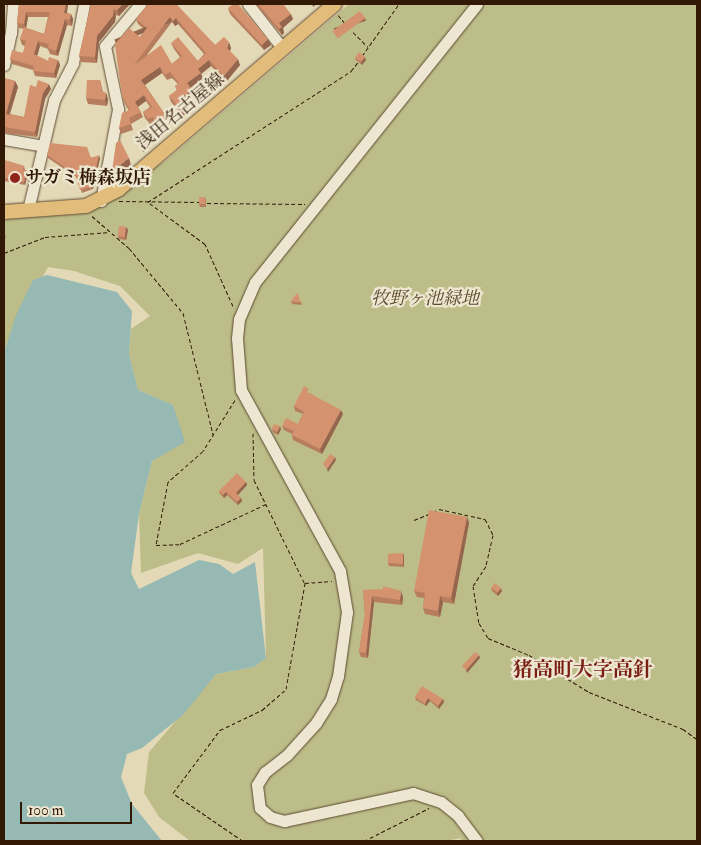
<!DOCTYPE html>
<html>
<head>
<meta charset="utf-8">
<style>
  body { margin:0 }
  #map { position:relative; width:701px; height:845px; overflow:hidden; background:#e3d9b6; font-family:"IM FELL Double Pica","Noto Serif JP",serif }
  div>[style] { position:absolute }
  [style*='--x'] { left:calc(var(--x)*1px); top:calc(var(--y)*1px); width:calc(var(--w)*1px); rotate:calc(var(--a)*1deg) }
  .green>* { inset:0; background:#bcbd88 }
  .water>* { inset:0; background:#96b9b4 }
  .path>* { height:1px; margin-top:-0.5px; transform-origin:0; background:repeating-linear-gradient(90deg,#321906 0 4px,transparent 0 6.5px) }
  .roads { filter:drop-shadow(0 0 1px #5e4932) drop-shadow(0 0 1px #5e4932) }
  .minor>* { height:11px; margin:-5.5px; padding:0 5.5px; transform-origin:5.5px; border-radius:5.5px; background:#ede6d0 }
  .major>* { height:14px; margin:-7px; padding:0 7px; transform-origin:7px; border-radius:7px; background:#e2bc7b }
  .wall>* { inset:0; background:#b67e5f }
  .shaded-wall>* { inset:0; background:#94664e; transform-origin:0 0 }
  .building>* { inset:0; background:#d4926f; transform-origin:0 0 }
  .dots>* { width:14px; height:14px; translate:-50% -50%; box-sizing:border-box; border:2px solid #ede6d0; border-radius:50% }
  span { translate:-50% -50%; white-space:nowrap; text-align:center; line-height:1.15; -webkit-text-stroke:4.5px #ede6d0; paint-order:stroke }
  .street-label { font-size:18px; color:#321906 }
  .poi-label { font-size:18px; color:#321906; font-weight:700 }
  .left { translate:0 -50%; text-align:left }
  .park-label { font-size:18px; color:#5b4a2d; font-style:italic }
  .quarter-label { font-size:20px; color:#7a1f14; font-weight:700 }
  .frame { position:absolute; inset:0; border:5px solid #321906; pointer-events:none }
  .scale { position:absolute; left:20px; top:802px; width:112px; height:22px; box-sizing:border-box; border:2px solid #321906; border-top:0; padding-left:6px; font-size:15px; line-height:18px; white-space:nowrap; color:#321906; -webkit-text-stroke:4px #ede6d0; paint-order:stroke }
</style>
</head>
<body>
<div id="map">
  <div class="green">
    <i style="clip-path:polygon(349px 4px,697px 4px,697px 841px,460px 841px,461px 838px,446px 841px,190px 841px,159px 817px,144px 793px,149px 752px,216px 674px,254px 667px,266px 658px,263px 548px,238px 564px,198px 553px,141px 573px,139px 514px,152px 461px,173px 405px,138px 390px,129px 354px,131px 329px,150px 316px,120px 286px,74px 271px,48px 267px,4px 351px,4px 211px,101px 201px,164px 162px)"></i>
  </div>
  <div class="water">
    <i style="clip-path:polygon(47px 275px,117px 292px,132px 311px,129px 354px,138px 390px,173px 405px,185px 442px,152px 461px,139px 514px,131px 573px,139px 589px,199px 560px,219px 564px,233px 574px,255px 562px,266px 658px,254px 667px,216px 674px,183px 715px,142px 748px,127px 754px,121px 777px,132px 804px,162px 841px,4px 841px,4px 353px,16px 315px,33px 280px)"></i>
  </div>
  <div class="path">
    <i style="--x:338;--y:15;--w:11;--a:49"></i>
    <i style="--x:353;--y:32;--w:21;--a:45"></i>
    <i style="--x:362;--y:56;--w:64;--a:-54.6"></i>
    <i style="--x:119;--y:201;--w:81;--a:0.7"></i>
    <i style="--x:207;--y:203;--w:98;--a:0.6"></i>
    <i style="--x:92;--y:216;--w:49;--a:40.9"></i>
    <i style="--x:129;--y:248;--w:85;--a:50.3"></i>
    <i style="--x:183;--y:313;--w:125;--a:76.1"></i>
    <i style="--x:4;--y:253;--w:44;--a:-21.3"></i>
    <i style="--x:45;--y:237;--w:65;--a:-4.4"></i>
    <i style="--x:233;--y:306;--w:68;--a:-114.3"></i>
    <i style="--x:205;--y:244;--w:71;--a:-143.6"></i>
    <i style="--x:148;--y:202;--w:242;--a:-32.8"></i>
    <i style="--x:351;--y:71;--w:11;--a:-52"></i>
    <i style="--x:235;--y:400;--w:60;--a:122.1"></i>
    <i style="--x:203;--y:451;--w:47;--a:138.5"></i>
    <i style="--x:168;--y:482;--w:64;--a:100.8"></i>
    <i style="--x:156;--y:545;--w:24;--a:-2"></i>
    <i style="--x:180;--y:544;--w:95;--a:-24.9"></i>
    <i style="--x:253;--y:433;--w:47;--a:88.8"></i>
    <i style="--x:254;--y:480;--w:114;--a:63.9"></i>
    <i style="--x:433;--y:512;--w:7;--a:-27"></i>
    <i style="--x:439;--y:509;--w:47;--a:12.3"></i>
    <i style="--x:485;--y:519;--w:18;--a:63"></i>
    <i style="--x:493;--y:535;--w:32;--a:103"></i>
    <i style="--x:486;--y:566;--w:24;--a:123"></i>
    <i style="--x:473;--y:586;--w:37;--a:81"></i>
    <i style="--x:479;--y:623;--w:17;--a:59"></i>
    <i style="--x:488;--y:638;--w:44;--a:22.5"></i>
    <i style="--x:529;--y:655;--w:70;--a:31.7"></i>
    <i style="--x:589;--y:692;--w:101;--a:21.5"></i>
    <i style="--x:683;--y:729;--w:17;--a:36"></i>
    <i style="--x:414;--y:520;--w:16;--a:-22"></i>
    <i style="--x:243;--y:841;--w:85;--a:-145.6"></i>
    <i style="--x:173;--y:793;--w:79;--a:-53.3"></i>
    <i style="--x:220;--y:730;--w:47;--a:-25.5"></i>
    <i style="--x:262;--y:710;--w:32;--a:-41"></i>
    <i style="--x:286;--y:689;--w:108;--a:-79.8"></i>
    <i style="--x:305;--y:583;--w:27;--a:-4"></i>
    <i style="--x:364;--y:841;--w:73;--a:-26.9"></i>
  </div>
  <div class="roads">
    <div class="minor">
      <i style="--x:248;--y:4;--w:57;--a:52.1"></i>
      <i style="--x:477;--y:4;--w:356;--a:128.6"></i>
      <i style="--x:255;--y:282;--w:40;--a:113.4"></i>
      <i style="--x:239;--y:319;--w:19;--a:96"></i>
      <i style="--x:237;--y:338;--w:52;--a:85.6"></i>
      <i style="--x:241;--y:390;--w:206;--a:61.3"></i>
      <i style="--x:340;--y:571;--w:42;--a:80.3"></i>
      <i style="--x:347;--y:612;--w:65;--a:98"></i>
      <i style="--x:338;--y:676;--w:24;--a:107"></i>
      <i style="--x:331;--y:699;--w:28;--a:122"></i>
      <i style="--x:316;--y:723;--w:43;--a:132.2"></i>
      <i style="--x:287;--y:755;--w:28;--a:142"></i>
      <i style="--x:265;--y:772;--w:15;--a:122"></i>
      <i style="--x:257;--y:785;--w:23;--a:83"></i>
      <i style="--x:260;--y:808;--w:13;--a:42"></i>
      <i style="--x:270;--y:817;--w:15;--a:16"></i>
      <i style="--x:284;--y:821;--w:132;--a:-12.2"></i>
      <i style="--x:413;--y:793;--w:29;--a:18"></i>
      <i style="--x:441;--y:802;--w:22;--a:39"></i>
      <i style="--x:458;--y:816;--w:31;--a:53"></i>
      <i style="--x:4;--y:65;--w:33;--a:-78"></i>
      <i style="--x:11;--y:33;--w:29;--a:-86"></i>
      <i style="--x:4;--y:139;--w:40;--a:10"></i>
      <i style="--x:101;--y:201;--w:94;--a:-79.5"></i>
      <i style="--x:118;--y:109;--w:64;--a:-101.7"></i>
      <i style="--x:105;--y:46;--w:55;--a:-50.2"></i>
      <i style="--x:28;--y:210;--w:113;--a:-76.7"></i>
      <i style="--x:54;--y:100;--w:42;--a:-62.8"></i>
      <i style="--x:73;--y:63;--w:60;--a:-79.4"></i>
    </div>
    <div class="major">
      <i style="--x:4;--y:212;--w:82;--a:-4.2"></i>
      <i style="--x:86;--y:206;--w:37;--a:-27"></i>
      <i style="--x:119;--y:189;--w:284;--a:-40.6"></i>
    </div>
  </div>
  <div class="wall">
    <i style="clip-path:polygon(evenodd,19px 4px,68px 4px,67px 13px,71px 14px,73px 19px,72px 26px,67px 25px,58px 56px,50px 54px,48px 49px,40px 46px,37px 56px,48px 61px,58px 60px,60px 65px,56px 78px,35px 76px,33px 70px,12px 64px,10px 59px,23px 53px,25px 46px,22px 45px,20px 39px,24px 29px,19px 28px,17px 23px,19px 4px,28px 17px,48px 17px,44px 34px,26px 28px,28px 17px)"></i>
    <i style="clip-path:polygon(91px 4px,130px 4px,119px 16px,116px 15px,115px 22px,99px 42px,97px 63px,81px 62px,79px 56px)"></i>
    <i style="clip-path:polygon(evenodd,176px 4px,215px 45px,231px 48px,230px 51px,240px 65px,226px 82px,211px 66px,201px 74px,203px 78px,190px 88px,194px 95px,184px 102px,187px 106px,189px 112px,183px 116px,171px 102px,169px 96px,177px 90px,175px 86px,178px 84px,172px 78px,167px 80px,162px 73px,145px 85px,168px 119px,170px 124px,164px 130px,159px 131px,155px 123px,150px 124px,145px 118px,143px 112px,150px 107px,146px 101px,138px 107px,143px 117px,131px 124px,133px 130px,121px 134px,119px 128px,129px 111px,124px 102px,122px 96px,140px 37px,145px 30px,138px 24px,136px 19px,176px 4px,172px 22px,175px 26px,178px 24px,204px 54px,198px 61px,171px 43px,174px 49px,180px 57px,172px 64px,147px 55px,172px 22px)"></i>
    <i style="clip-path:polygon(255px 4px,283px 4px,293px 19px,283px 28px,284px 33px,282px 35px)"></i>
    <i style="clip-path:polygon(228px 8px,271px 45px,264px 50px,230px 14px)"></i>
    <i style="clip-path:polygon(355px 58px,366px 60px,362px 65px,356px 60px)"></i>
    <i style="clip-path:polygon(4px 78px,15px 81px,18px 87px,10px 114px,24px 117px,36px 87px,51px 89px,45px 99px,37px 137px,4px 133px)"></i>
    <i style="clip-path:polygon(100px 80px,103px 92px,106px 93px,108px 99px,107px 106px,88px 104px,86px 98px)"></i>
    <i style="clip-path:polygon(47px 155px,100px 158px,93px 189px,82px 193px,76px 177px,48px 158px)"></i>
    <i style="clip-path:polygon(4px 160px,24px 166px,25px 170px,28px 173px,25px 185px,4px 181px)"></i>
    <i style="clip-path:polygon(205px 197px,206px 200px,206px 207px,200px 207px,199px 204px)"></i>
    <i style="clip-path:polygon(126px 227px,128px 230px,126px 240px,119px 239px,118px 236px)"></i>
    <i style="clip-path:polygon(4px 231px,6px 238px,4px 239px)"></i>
    <i style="clip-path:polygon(291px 301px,301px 302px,302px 305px,292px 304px)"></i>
    <i style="clip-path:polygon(311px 393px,311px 394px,343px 414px,322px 454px,293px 440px,292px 435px,292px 434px,284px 430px,282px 426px,298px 424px,303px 414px,295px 411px,294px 406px)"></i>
    <i style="clip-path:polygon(272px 429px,281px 429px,278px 435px,273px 432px)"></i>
    <i style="clip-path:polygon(246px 482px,247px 485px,238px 495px,241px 498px,242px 501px,238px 505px,227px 495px,224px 498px,220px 494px,219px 491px)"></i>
    <i style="clip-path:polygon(467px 517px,469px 523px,454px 604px,443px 602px,440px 617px,425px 614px,423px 608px,424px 598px,417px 597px,414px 591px)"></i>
    <i style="clip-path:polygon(404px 556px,404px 567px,389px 566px,388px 563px)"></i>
    <i style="clip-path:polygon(491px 588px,502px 591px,498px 596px,492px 591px)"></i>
    <i style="clip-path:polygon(363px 590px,403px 597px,402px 605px,374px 602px,368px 658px,361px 657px,359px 652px,365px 614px)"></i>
    <i style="clip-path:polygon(415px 697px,443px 699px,444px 702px,439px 709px,430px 701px,426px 706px,416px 700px)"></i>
  </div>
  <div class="shaded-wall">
    <i style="clip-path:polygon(66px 4px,68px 4px,68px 5px,66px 18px,64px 13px)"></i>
    <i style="clip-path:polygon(123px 4px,130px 4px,119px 16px,117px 10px)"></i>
    <i style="clip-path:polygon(312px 4px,317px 4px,313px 7px)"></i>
    <i style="clip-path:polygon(114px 9px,116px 15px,115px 22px,99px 42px,97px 63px,95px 57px,97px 36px)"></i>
    <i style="clip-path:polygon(26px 12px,28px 17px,26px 29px,24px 24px)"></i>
    <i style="clip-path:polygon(71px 14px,73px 19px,72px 26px,70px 20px)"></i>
    <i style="clip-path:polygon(291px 14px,293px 19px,283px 28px,284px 33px,282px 35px,279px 29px,279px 23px)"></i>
    <i style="left:170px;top:17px;width:5px;height:60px;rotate:68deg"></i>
    <i style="clip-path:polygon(176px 18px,178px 24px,175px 26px,173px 21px)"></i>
    <i style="left:365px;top:18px;width:3px;height:33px;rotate:72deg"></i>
    <i style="clip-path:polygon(65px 19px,67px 25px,58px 56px,56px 51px)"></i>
    <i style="clip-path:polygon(268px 39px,271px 45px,264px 50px,262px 45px)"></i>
    <i style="clip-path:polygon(38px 41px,40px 46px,36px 60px,34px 54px)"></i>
    <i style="clip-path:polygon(229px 42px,231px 48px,229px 53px,227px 48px)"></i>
    <i style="clip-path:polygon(365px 57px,366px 60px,362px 65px,361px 62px)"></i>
    <i style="clip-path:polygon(238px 59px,240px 65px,226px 82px,224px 76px)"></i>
    <i style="clip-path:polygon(58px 60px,60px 65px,56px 78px,54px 73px)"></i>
    <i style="clip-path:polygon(209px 60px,211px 66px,201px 74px,203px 78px,189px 89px,187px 83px,198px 69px)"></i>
    <i style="clip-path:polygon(160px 67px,162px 73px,143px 86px,141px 80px)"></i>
    <i style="clip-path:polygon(15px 81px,18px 87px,8px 119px,6px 114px)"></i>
    <i style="clip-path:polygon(49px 84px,51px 89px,45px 99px,37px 137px,35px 132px,43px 93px)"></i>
    <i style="clip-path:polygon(192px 90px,194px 95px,183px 103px,180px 98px)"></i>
    <i style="clip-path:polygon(106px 93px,108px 99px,107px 106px,105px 100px)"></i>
    <i style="clip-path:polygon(144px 95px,146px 101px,137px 107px,135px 102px)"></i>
    <i style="clip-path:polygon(187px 106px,189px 112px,183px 116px,181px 110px)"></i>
    <i style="clip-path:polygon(168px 119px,170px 124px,164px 130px,162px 124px)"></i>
    <i style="clip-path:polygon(149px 145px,150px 148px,143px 152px,142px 149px)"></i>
    <i style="clip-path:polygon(99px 155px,100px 158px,93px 189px,92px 186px)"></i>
    <i style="clip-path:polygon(129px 158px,131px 165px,115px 178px,112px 171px)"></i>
    <i style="clip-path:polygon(27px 170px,28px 173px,25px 185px,24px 182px)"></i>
    <i style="clip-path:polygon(126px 227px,128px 230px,126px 240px,125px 237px)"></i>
    <i style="clip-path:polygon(341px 410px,343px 414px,322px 454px,320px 449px)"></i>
    <i style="clip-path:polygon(280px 426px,281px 429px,278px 435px,277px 432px)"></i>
    <i style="clip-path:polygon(335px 457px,336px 460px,328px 472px,327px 469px)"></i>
    <i style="clip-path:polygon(246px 482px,247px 485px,237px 496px,236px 493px)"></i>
    <i style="clip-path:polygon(226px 492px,227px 495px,224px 498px,223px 495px)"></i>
    <i style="clip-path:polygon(241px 498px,242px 501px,238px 505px,237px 502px)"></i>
    <i style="clip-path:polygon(467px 517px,469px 523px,454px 604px,451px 598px)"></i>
    <i style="clip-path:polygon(403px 553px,404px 556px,404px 567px,403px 564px)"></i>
    <i style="clip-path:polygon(501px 588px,502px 591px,498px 596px,497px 593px)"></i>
    <i style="clip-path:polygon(401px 591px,403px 597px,402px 605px,400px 600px)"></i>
    <i style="clip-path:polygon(372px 596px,374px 602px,368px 658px,366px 653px)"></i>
    <i style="clip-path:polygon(440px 596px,443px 602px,440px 617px,438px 611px)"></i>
    <i style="clip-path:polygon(479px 655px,480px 658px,467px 673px,466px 670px)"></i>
    <i style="clip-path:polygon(428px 698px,430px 701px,426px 706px,425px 704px)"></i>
    <i style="clip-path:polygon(443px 699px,444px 702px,439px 709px,438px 706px)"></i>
  </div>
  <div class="building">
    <i style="clip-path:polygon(19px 4px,66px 4px,64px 13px,71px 14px,70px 20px,65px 19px,56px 51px,48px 48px,49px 44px,38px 41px,34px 54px,48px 61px,49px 57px,58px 60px,54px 73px,33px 71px,34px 66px,10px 59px,12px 50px,23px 53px,26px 41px,20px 39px,24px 27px,44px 34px,50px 12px,26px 12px,24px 24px,17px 23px)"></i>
    <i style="clip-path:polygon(91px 4px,123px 4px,117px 10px,114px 9px,113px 16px,97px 36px,95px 57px,79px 56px)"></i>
    <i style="clip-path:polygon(evenodd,148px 4px,176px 4px,215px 45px,224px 37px,229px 42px,227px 48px,238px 59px,224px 76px,209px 60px,198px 69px,201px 73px,187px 83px,192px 90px,180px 98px,187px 106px,181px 110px,169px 96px,177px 90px,175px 86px,179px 83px,170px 72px,165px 75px,160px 67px,141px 80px,168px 119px,162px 124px,156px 125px,153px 117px,148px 119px,143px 112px,152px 107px,144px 95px,135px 102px,141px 112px,129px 118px,131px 124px,119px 128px,122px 113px,130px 110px,122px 96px,115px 44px,129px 28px,140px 37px,147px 28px,136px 19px,148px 4px,170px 17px,173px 21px,176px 18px,206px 53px,198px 61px,178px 37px,171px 43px,182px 56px,172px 64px,161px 45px,134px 65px,170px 17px)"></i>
    <i style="clip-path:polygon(233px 4px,238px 4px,268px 39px,262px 45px,228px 8px)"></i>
    <i style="clip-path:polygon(258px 4px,283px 4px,291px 14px,279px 23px,282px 27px,279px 29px)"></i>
    <i style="left:360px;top:11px;width:9px;height:34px;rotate:54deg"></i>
    <i style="clip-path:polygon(359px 52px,365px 57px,361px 62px,355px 58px)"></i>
    <i style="clip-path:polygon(4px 78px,15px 81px,6px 114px,24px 117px,30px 85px,36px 87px,38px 80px,49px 84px,43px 93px,35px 132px,4px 127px)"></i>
    <i style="clip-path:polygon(87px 80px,100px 80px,102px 92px,106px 93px,105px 100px,86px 98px)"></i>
    <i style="left:141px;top:132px;width:15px;height:8px;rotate:58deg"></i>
    <i style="clip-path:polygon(120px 140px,129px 158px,112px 171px,116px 143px)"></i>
    <i style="clip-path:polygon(50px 143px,87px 147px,91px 158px,99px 155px,92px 186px,80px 190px,75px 174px,47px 155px)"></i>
    <i style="clip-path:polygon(4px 160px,24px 166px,23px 170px,27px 170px,24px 182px,4px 178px)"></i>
    <i style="left:199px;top:197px;width:6px;height:7px"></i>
    <i style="left:119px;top:226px;width:7px;height:10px;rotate:8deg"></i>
    <i style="clip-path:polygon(297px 293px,301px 302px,291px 301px)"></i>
    <i style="clip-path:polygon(304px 386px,309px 389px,307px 392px,341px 410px,320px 449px,292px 435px,294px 431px,282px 426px,286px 418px,298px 424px,304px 412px,294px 406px)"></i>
    <i style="clip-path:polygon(274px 424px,280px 426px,277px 432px,272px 429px)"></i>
    <i style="clip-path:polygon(330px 454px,335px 457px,327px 469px,323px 464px)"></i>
    <i style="clip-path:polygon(237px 473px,246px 482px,236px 493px,241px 498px,237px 502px,226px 492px,223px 495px,219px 491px)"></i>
    <i style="clip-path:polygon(429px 510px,467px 517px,451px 598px,440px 596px,438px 611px,423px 608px,425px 593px,414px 591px)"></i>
    <i style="clip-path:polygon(403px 553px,403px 564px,388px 563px,388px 554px)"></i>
    <i style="left:495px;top:583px;width:8px;height:6px;rotate:40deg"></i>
    <i style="clip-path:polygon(383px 586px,401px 591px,400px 600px,372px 596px,366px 653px,359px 652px,365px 614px,363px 590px,383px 589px)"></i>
    <i style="clip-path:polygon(475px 652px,479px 655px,466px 670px,462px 666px)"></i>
    <i style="clip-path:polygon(422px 686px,443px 699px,438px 706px,428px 698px,425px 704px,415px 697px)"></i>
  </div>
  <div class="dots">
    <i style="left:15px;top:178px;background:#8f2418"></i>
  </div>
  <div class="street-label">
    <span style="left:181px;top:112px;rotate:-40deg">浅田名古屋線</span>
  </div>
  <div class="poi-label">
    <span class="left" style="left:25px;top:178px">サガミ梅森坂店</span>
  </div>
  <div class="park-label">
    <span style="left:425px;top:299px">牧野ヶ池緑地</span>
  </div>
  <div class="quarter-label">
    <span style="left:583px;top:669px">猪高町大字高針</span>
  </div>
  <div class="frame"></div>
  <div class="scale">100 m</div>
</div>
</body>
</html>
